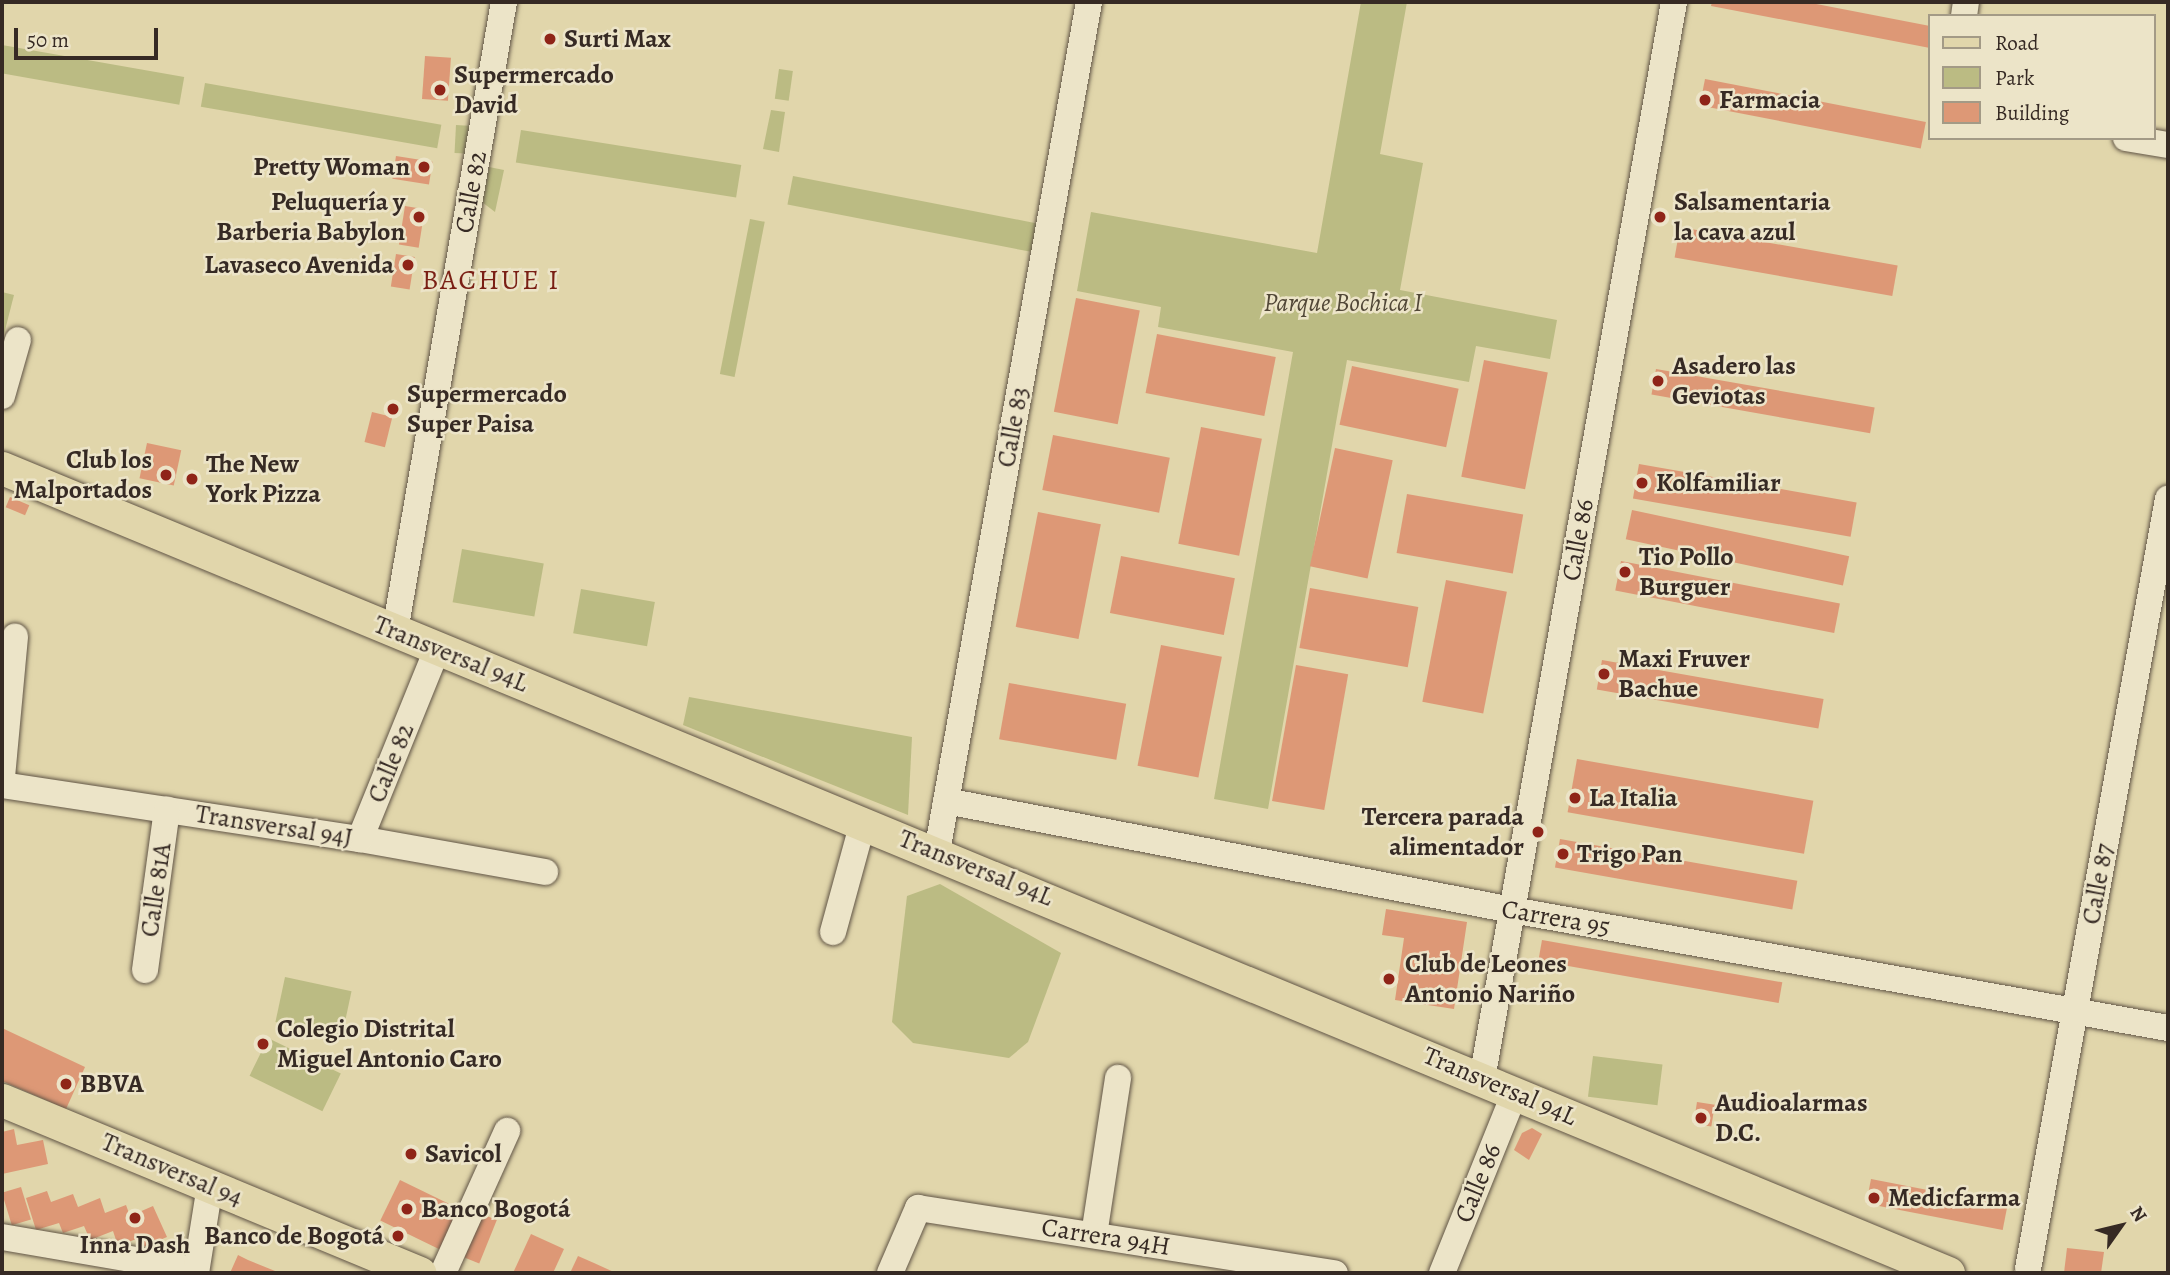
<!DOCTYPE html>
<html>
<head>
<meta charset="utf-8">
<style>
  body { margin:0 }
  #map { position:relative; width:2170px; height:1275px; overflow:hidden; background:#e1d6ab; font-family:Alegreya,serif }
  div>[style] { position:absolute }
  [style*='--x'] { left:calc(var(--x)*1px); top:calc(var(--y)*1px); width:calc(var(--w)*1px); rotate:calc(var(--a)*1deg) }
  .green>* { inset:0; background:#bbbb83; transform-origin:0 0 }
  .building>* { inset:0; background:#dd9876; transform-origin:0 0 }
  .roads { filter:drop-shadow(0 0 2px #615546) drop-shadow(0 0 2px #615546) }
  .minor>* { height:26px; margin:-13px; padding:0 13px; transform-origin:13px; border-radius:13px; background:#ece4c8 }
  .major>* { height:33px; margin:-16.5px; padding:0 16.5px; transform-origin:16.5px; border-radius:16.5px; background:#e1d6ab }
  .dots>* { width:19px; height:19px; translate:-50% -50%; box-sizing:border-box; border:4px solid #ece4c8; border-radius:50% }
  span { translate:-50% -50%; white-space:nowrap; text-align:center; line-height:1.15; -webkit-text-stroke:5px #ece4c8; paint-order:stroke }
  .poi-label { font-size:26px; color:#362a24; font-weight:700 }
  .left { translate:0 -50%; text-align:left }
  .right { translate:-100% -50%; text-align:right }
  .street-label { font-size:26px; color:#362a24 }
  .park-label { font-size:26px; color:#514737; font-style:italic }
  .neighbourhood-label { font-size:28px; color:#7a1f14; letter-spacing:2px }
  .frame { position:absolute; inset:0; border:4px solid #362a24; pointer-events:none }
  .legend { position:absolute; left:1928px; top:14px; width:228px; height:126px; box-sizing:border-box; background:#ece4c8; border:2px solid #a39a86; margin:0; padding:9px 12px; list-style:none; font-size:21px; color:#362a24 }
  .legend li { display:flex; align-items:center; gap:14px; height:35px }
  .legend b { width:35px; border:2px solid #a39a86 }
  .north { position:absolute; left:2086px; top:1191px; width:70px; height:70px; -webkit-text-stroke:5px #ece4c8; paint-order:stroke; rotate:56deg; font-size:19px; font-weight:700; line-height:28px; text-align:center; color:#362a24 }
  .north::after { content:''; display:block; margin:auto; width:24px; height:32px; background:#362a24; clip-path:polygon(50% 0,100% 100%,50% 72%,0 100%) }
  .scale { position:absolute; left:14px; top:28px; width:144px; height:32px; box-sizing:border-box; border:4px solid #362a24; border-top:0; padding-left:9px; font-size:21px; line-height:24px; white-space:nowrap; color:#362a24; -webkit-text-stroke:5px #ece4c8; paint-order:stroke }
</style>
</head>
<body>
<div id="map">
  <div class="green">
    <i style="clip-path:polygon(1361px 2px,1407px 2px,1380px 154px,1423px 163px,1400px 290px,1557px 320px,1550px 359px,1476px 346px,1469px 382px,1347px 360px,1268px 809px,1214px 799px,1293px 352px,1158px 327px,1161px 307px,1077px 291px,1091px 212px,1317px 253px)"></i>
    <i style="left:2px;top:45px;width:185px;height:28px;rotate:10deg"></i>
    <i style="left:779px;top:69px;width:14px;height:30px;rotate:8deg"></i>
    <i style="left:205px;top:83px;width:240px;height:24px;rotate:10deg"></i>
    <i style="clip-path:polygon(771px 110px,785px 112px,779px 152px,763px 149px)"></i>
    <i style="left:456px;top:125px;width:17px;height:28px;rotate:3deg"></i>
    <i style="left:521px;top:130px;width:223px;height:33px;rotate:9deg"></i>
    <i style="clip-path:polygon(489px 167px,504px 170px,495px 212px,482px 202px)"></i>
    <i style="left:793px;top:176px;width:255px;height:29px;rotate:11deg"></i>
    <i style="left:750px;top:219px;width:15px;height:158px;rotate:11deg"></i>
    <i style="clip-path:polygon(2px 292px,14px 295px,2px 342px)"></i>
    <i style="left:462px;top:549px;width:83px;height:54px;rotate:10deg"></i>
    <i style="left:581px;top:589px;width:75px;height:45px;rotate:10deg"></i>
    <i style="clip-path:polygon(689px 697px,912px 737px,908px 815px,683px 725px)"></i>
    <i style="clip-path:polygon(940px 884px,1061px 953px,1028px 1042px,1009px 1058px,913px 1043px,892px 1022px,907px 896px)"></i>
    <i style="left:285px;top:977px;width:68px;height:46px;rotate:12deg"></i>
    <i style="left:268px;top:1038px;width:81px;height:42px;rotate:26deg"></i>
    <i style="left:1593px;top:1056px;width:70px;height:41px;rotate:7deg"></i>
  </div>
  <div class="building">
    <i style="clip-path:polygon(1712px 2px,1806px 2px,1930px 26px,1930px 48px,1711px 6px)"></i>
    <i style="left:425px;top:56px;width:26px;height:43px;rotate:4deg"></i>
    <i style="left:1705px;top:79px;width:225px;height:27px;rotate:11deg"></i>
    <i style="left:396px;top:156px;width:37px;height:23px;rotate:9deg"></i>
    <i style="left:405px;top:206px;width:20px;height:39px;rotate:9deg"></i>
    <i style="left:1680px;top:227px;width:221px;height:31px;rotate:10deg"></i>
    <i style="left:396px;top:254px;width:19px;height:33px;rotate:9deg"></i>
    <i style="left:1076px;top:298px;width:65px;height:116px;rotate:11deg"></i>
    <i style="left:1157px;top:334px;width:121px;height:60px;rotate:11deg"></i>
    <i style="left:1484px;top:360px;width:65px;height:119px;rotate:11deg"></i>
    <i style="left:1352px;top:366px;width:109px;height:60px;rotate:12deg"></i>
    <i style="left:1656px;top:369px;width:222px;height:26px;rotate:10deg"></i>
    <i style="left:372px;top:412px;width:21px;height:31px;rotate:14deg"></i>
    <i style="left:1201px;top:427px;width:62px;height:119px;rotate:11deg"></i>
    <i style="left:1053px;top:435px;width:119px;height:56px;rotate:11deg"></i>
    <i style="left:147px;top:443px;width:35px;height:36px;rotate:12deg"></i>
    <i style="left:1335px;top:448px;width:59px;height:121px;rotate:12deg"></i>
    <i style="left:1639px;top:464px;width:221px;height:35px;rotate:10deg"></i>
    <i style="left:1407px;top:494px;width:118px;height:60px;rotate:10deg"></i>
    <i style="left:10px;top:497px;width:21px;height:11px;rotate:23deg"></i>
    <i style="left:1632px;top:510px;width:222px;height:30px;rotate:12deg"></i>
    <i style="left:1038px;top:512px;width:64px;height:117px;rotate:11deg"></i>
    <i style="left:1121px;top:556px;width:116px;height:58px;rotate:11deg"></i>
    <i style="left:1621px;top:561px;width:223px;height:30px;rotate:11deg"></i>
    <i style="left:1446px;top:580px;width:62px;height:124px;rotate:11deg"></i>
    <i style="left:1310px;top:588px;width:110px;height:61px;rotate:10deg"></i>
    <i style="left:1161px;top:645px;width:62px;height:123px;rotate:11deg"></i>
    <i style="left:1602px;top:660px;width:225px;height:30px;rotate:10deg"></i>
    <i style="left:1296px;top:665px;width:53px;height:138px;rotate:10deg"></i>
    <i style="left:1009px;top:683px;width:119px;height:57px;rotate:10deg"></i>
    <i style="left:1577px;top:759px;width:240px;height:54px;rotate:10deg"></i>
    <i style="left:1560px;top:839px;width:241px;height:29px;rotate:10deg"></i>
    <i style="clip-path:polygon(1386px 909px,1467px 922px,1454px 1009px,1395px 1000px,1404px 938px,1382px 935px)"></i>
    <i style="left:1542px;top:940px;width:244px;height:21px;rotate:10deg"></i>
    <i style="clip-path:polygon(2px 1028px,85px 1067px,66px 1109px,2px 1081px)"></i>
    <i style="left:1697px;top:1102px;width:18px;height:22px;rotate:9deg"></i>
    <i style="clip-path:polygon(1532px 1128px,1542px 1134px,1529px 1160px,1514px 1150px,1522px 1133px)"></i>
    <i style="clip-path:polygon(14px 1129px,17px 1145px,43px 1140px,48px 1164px,2px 1174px,2px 1132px)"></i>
    <i style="left:1871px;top:1179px;width:139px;height:25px;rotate:11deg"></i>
    <i style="left:400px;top:1180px;width:72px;height:45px;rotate:26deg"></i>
    <i style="left:21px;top:1187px;width:34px;height:20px;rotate:73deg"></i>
    <i style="clip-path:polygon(47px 1191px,51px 1202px,73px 1194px,78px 1207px,100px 1198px,105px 1213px,126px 1205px,130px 1216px,153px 1206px,167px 1237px,143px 1247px,139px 1238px,118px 1246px,113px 1231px,90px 1240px,84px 1226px,63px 1233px,59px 1223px,36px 1230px,26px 1198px)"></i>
    <i style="left:482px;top:1214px;width:16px;height:47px;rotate:22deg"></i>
    <i style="clip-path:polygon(531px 1234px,564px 1249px,553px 1273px,513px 1273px)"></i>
    <i style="clip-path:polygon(2067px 1248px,2104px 1252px,2101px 1273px,2064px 1273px)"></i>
    <i style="clip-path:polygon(238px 1255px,248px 1260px,280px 1273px,230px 1273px)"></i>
    <i style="clip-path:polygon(578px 1256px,594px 1263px,616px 1273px,570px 1273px)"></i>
  </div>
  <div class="roads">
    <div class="minor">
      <i style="--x:1964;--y:16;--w:14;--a:-82"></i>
      <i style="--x:2126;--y:138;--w:43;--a:9.5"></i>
      <i style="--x:2;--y:396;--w:58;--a:-74.1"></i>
      <i style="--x:395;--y:631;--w:638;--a:-80.17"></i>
      <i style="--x:2;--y:777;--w:141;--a:-84.7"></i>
      <i style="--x:2;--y:785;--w:362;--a:8.6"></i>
      <i style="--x:360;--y:839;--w:188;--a:10.1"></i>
      <i style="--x:946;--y:801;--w:576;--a:10.9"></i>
      <i style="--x:1512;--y:910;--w:667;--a:10.2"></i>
      <i style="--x:360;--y:839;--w:205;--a:-67.9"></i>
      <i style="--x:937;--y:852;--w:863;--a:-79.86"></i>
      <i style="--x:833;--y:932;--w:114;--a:-74.7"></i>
      <i style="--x:145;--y:970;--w:162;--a:-82.2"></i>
      <i style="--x:1482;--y:1079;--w:1094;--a:-79.89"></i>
      <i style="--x:1094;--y:1235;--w:159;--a:-81.3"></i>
      <i style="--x:2;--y:1237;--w:197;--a:9.7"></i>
      <i style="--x:2028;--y:1269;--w:783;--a:-79.7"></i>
      <i style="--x:196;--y:1273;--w:88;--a:-80.9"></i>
      <i style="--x:443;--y:1273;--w:156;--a:-65.7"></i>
      <i style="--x:890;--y:1273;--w:71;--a:-66.7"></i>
      <i style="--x:918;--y:1208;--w:422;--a:8.9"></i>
      <i style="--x:1442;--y:1273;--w:195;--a:-68"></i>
    </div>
    <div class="major">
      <i style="--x:2;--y:468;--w:2106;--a:22.47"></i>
      <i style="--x:2;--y:1100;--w:452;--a:22.5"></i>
    </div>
  </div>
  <div class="dots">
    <i style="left:550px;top:39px;background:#8f2418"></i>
    <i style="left:440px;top:90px;background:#8f2418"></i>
    <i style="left:1705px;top:100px;background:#8f2418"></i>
    <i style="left:424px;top:167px;background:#8f2418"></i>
    <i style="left:419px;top:217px;background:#8f2418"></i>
    <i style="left:1660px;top:217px;background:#8f2418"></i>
    <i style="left:408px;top:265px;background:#8f2418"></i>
    <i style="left:1658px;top:381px;background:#8f2418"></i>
    <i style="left:393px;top:409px;background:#8f2418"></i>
    <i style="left:166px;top:475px;background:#8f2418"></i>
    <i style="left:192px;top:479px;background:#8f2418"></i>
    <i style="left:1642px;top:483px;background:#8f2418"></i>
    <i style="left:1625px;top:572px;background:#8f2418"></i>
    <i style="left:1604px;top:674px;background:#8f2418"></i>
    <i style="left:1575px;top:798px;background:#8f2418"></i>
    <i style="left:1538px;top:832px;background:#8f2418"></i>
    <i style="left:1563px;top:854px;background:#8f2418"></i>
    <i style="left:1389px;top:979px;background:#8f2418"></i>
    <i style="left:263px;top:1044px;background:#8f2418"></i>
    <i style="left:66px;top:1084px;background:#8f2418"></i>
    <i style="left:1701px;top:1118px;background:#8f2418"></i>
    <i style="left:411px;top:1154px;background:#8f2418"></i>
    <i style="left:1874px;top:1198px;background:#8f2418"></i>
    <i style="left:407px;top:1209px;background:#8f2418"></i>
    <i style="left:135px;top:1218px;background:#8f2418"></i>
    <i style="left:398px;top:1236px;background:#8f2418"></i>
  </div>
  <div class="poi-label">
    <span class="left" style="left:564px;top:39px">Surti Max</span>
    <span class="left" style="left:454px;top:90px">Supermercado<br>David</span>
    <span class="left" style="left:1719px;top:100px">Farmacia</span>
    <span class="right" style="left:410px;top:167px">Pretty Woman</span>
    <span class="right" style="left:405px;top:217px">Peluquería y<br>Barberia Babylon</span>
    <span class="left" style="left:1674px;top:217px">Salsamentaria<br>la cava azul</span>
    <span class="right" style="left:394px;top:265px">Lavaseco Avenida</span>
    <span class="left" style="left:1672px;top:381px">Asadero las<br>Geviotas</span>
    <span class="left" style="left:407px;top:409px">Supermercado<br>Super Paisa</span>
    <span class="right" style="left:152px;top:475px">Club los<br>Malportados</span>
    <span class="left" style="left:206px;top:479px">The New<br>York Pizza</span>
    <span class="left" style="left:1656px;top:483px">Kolfamiliar</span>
    <span class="left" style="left:1639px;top:572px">Tio Pollo<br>Burguer</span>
    <span class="left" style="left:1618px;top:674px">Maxi Fruver<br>Bachue</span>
    <span class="left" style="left:1589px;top:798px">La Italia</span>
    <span class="right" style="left:1524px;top:832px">Tercera parada<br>alimentador</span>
    <span class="left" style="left:1577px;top:854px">Trigo Pan</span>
    <span class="left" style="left:1405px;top:979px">Club de Leones<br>Antonio Nariño</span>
    <span class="left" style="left:277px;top:1044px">Colegio Distrital<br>Miguel Antonio Caro</span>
    <span class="left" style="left:80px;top:1084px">BBVA</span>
    <span class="left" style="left:1715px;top:1118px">Audioalarmas<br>D.C.</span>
    <span class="left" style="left:425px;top:1154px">Savicol</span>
    <span class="left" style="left:1888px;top:1198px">Medicfarma</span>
    <span class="left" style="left:421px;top:1209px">Banco Bogotá</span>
    <span class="right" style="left:384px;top:1236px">Banco de Bogotá</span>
    <span style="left:135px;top:1245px">Inna Dash</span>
  </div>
  <div class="street-label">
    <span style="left:471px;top:192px;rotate:-80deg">Calle 82</span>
    <span style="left:1013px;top:427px;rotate:-80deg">Calle 83</span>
    <span style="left:1578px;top:540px;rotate:-80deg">Calle 86</span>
    <span style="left:451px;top:654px;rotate:22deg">Transversal 94L</span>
    <span style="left:391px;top:763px;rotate:-68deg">Calle 82</span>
    <span style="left:274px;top:826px;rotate:9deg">Transversal 94J</span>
    <span style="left:976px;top:868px;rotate:22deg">Transversal 94L</span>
    <span style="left:2098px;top:884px;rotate:-80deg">Calle 87</span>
    <span style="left:156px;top:890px;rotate:-82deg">Calle 81A</span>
    <span style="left:1556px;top:918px;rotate:10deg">Carrera 95</span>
    <span style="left:1500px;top:1086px;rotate:23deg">Transversal 94L</span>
    <span style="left:172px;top:1170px;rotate:23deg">Transversal 94</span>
    <span style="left:1478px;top:1183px;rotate:-68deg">Calle 86</span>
    <span style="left:1106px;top:1237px;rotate:9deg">Carrera 94H</span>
  </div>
  <div class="park-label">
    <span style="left:1343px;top:303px">Parque Bochica I</span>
  </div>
  <div class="neighbourhood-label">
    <span style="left:491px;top:280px">BACHUE I</span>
  </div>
  <div class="frame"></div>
  <ul class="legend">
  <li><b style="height:9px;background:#e1d6ab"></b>Road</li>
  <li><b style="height:19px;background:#bbbb83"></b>Park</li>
  <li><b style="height:19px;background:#dd9876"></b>Building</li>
  </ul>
  <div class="north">N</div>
  <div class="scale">50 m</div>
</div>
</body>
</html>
